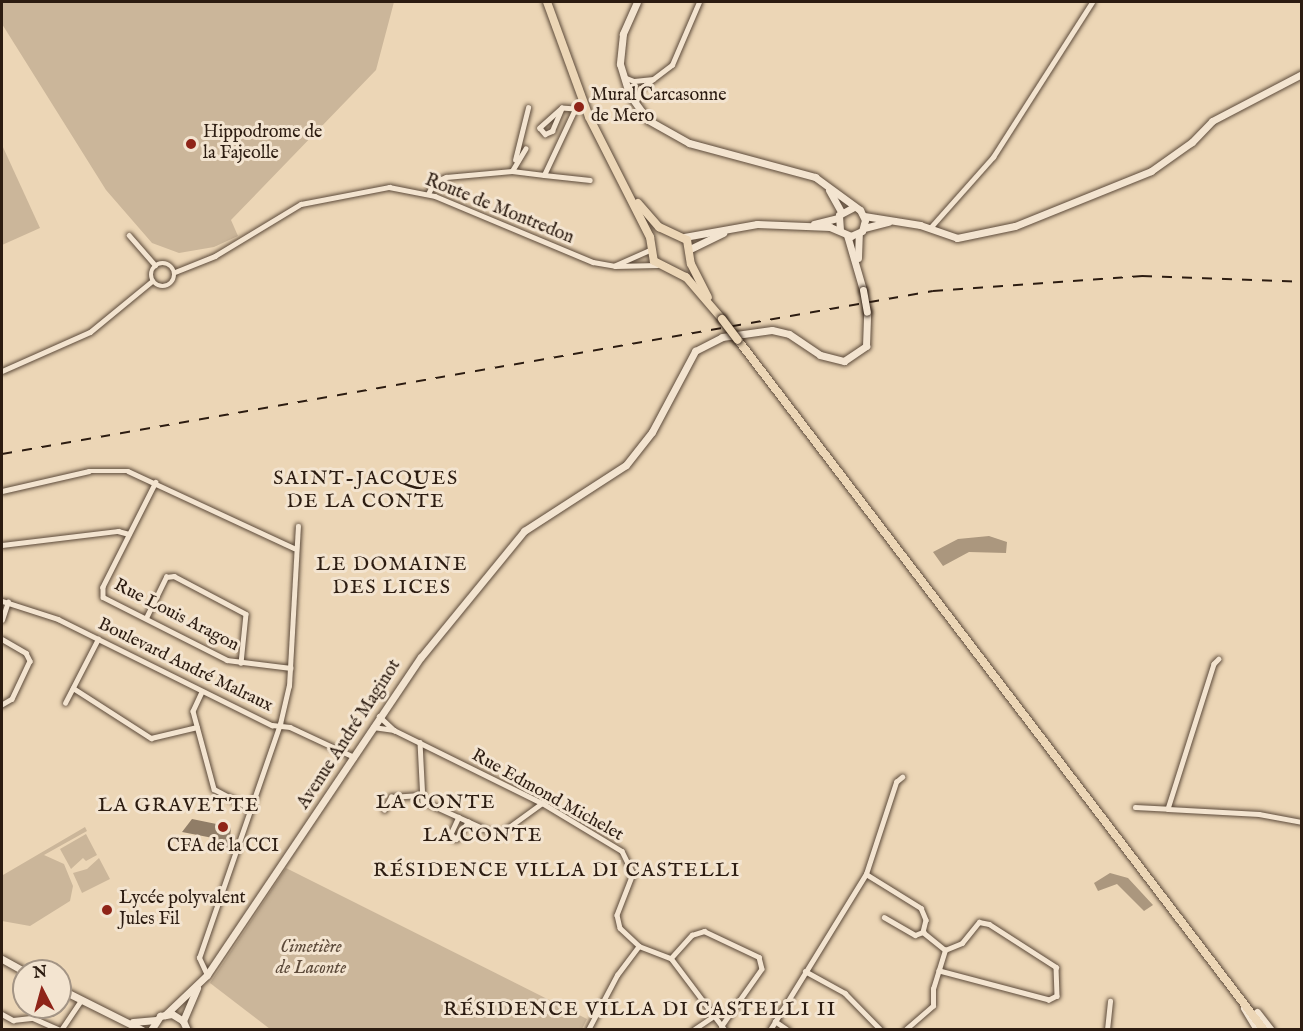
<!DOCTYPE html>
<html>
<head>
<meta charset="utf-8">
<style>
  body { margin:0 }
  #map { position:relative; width:1303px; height:1031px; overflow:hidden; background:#ecd6b6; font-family:"IM FELL English",serif }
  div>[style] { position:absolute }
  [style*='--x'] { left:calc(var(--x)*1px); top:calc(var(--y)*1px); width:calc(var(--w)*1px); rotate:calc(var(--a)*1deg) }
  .green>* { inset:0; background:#cbb69a }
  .water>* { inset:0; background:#ab977e }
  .building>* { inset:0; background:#907d67 }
  .roads { filter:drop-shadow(0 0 2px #5c4a3a) drop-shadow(0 0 2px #5c4a3a) }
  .street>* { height:4.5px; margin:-2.25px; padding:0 2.25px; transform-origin:2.25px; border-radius:2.25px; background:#f3e4d0 }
  .street>.ring { margin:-2.25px; padding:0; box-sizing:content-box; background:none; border:4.5px solid #f3e4d0; border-radius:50% }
  .secondary>* { height:7px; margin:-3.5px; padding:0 3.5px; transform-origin:3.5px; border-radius:3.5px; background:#f3e4d0 }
  .primary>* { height:8px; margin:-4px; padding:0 4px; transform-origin:4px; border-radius:4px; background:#ecd6b6 }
  .rail>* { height:1.5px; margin-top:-0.75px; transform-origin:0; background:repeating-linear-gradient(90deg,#2c1c11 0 10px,transparent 0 20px) }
  .bridges { filter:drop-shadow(0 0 2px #2c1c11) drop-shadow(0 0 2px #2c1c11) }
  .secondary-bridge>* { height:7px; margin:-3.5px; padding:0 3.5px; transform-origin:3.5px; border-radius:3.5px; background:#f3e4d0 }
  .primary-bridge>* { height:8px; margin:-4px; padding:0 4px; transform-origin:4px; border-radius:4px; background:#ecd6b6 }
  .dots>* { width:16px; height:16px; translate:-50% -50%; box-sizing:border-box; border:3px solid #f3e4d0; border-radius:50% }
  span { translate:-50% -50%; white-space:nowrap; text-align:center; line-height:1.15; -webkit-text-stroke:6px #f3e4d0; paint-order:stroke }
  .poi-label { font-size:18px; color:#2c1c11 }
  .left { translate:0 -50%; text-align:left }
  .street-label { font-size:18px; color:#2c1c11 }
  .park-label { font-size:18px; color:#5c4a3a; font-style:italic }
  .neighbourhood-label { font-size:20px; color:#2c1c11; letter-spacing:1.5px }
  .frame { position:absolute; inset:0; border:3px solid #2c1c11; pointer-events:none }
  .north { position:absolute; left:12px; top:959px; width:60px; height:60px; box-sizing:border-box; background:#f3e4d0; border:2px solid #a39484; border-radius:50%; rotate:354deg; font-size:16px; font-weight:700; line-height:24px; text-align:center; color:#2c1c11 }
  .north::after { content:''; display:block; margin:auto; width:21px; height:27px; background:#8f2418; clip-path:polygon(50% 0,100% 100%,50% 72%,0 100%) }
</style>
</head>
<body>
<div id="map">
  <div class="green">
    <i style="clip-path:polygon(2px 2px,394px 2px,376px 70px,231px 220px,238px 236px,214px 247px,179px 253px,152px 243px,106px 190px,2px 24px)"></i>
    <i style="clip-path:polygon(2px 145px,40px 228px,2px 245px)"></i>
    <i style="clip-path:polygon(85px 827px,87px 831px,44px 855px,64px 864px,73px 886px,70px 901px,30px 926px,2px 921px,3px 875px)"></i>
    <i style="clip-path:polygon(86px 834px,97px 855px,86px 861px,83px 858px,71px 869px,60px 849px)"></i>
    <i style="clip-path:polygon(99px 858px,110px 879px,82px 893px,73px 873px,87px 869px)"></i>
    <i style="clip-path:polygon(286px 868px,587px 1019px,582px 1029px,270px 1029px,210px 983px)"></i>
  </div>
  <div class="water">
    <i style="clip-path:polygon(989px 536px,1007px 542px,1006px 553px,969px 552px,943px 566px,933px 552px,958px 539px)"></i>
    <i style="clip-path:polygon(1110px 873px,1128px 878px,1153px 905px,1144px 911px,1117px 884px,1098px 891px,1094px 883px)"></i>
  </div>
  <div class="building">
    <i style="clip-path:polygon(192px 819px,231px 827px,229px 851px,211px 845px,213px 838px,182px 832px)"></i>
  </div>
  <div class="roads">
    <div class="street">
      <i style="--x:624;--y:77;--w:11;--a:22"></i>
      <i style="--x:634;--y:81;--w:19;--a:-6"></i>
      <i style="--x:636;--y:102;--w:14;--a:-73"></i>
      <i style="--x:640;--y:89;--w:40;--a:-37"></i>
      <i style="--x:672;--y:65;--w:69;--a:-66.8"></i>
      <i style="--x:515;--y:160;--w:54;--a:-76"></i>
      <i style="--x:512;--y:171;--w:26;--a:-59"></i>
      <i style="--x:544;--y:175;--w:46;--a:6.2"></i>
      <i style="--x:428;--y:194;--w:13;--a:-63"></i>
      <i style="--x:434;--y:182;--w:13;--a:-23"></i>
      <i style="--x:446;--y:177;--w:66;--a:-5.2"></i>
      <i style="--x:512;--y:171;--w:32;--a:7"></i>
      <i style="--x:544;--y:175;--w:73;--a:-64.8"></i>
      <i style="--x:575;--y:109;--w:13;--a:-176"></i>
      <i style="--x:562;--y:108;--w:30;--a:138"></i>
      <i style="--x:540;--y:128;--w:8;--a:50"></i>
      <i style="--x:545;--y:134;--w:8;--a:-23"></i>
      <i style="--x:552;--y:131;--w:25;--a:-67"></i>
      <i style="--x:930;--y:228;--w:95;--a:-48.4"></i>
      <i style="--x:993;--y:157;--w:184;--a:-57.4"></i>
      <i style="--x:129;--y:235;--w:40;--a:49"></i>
      <i style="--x:651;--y:250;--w:39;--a:156"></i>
      <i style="--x:615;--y:266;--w:42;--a:-1.4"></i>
      <i class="ring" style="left:151px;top:263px;width:19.5px;height:19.5px"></i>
      <i style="--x:175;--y:272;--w:43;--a:-21.8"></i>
      <i style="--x:215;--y:256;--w:100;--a:-31.2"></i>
      <i style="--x:301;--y:204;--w:90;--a:-10.9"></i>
      <i style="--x:389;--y:187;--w:47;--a:11.1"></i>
      <i style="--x:435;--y:196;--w:171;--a:22.7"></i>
      <i style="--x:593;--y:262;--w:22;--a:10"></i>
      <i style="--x:2;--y:371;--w:96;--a:-23.9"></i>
      <i style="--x:90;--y:332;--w:80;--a:-39.4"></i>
      <i style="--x:156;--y:482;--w:118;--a:116.8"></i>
      <i style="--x:103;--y:587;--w:10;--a:90"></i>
      <i style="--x:103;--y:597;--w:139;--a:26.9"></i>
      <i style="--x:227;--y:660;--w:64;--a:7.1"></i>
      <i style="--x:2;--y:491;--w:89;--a:-12.9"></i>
      <i style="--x:89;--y:471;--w:39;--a:0"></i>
      <i style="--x:128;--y:471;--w:183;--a:24.9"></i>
      <i style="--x:2;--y:545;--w:117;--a:-6.9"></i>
      <i style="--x:118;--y:531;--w:11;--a:15"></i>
      <i style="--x:2;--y:601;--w:59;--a:17.8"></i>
      <i style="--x:58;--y:619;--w:239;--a:26.4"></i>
      <i style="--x:272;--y:725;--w:18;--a:6"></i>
      <i style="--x:290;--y:727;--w:71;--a:25.1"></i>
      <i style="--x:146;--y:618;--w:46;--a:-64"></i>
      <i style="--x:166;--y:577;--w:8;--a:-7"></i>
      <i style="--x:174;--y:576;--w:81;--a:27.8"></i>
      <i style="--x:246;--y:614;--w:49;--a:95.8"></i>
      <i style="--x:2;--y:620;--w:19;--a:-72"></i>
      <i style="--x:2;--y:639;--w:28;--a:30"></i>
      <i style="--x:26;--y:653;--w:9;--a:63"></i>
      <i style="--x:30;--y:661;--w:42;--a:115.3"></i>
      <i style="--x:12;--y:699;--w:12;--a:149"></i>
      <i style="--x:1219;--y:659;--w:7;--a:135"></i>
      <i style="--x:1214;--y:664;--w:152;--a:107.6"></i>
      <i style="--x:1168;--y:809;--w:91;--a:3.1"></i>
      <i style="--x:1259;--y:814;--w:44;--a:10.5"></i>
      <i style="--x:73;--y:688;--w:93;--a:32.7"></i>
      <i style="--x:151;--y:738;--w:47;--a:-13.4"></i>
      <i style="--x:202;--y:692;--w:21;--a:115"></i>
      <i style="--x:193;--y:711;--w:81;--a:74.9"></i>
      <i style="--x:214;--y:789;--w:40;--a:28"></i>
      <i style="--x:65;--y:703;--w:72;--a:-62.7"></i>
      <i style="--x:379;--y:716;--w:21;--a:43"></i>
      <i style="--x:394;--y:730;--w:165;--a:26.3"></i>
      <i style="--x:542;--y:803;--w:93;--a:31"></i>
      <i style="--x:622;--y:851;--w:25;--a:64"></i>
      <i style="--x:633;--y:874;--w:44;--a:111.3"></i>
      <i style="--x:617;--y:915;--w:13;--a:77"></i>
      <i style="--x:620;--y:928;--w:26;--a:43"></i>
      <i style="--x:639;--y:946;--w:34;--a:21"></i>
      <i style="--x:671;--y:958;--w:90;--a:53.1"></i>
      <i style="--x:373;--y:727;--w:21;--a:8"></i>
      <i style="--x:420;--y:742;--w:59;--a:87.1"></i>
      <i style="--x:423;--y:801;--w:82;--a:24.4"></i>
      <i style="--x:498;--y:835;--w:54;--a:-36"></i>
      <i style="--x:1135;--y:807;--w:33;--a:3"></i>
      <i style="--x:384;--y:810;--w:15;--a:-62"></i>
      <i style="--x:391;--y:797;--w:29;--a:-4"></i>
      <i style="--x:459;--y:817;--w:19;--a:115"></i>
      <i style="--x:451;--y:834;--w:7;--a:45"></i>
      <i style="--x:456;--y:839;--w:21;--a:-55"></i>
      <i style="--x:866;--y:874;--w:65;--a:31.7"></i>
      <i style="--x:921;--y:908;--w:13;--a:67"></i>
      <i style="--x:926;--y:920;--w:12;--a:104"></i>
      <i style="--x:923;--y:932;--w:28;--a:39"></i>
      <i style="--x:945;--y:950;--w:18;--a:-22"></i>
      <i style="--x:962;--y:943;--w:27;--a:-51"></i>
      <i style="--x:979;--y:922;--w:10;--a:11"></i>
      <i style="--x:989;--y:924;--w:80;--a:32.7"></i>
      <i style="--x:1056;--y:967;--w:29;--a:88"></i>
      <i style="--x:1057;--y:996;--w:9;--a:153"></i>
      <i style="--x:1049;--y:1000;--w:114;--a:-165.2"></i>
      <i style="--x:884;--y:917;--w:36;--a:30"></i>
      <i style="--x:915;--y:935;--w:9;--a:-21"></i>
      <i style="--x:671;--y:958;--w:31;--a:-48"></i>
      <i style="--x:692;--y:935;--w:13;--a:-18"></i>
      <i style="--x:704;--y:931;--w:61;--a:25.3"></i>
      <i style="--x:759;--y:957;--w:12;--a:76"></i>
      <i style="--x:762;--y:969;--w:70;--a:125.1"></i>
      <i style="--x:805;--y:971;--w:46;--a:28.8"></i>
      <i style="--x:845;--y:993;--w:52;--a:45.8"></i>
      <i style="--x:207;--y:975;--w:19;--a:-115"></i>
      <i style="--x:199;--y:958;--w:248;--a:-70.9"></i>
      <i style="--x:280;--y:724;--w:39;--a:-77"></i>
      <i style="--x:289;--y:686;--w:160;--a:-86.8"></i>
      <i style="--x:2;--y:1014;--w:13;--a:29"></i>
      <i style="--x:13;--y:1020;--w:20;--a:-6"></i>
      <i style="--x:33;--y:1018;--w:30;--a:24"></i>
      <i style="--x:775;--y:1021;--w:16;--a:35"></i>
      <i style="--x:61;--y:1030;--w:36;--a:-56"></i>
      <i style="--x:588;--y:1030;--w:62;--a:-62.2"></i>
      <i style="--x:617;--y:975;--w:36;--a:-53"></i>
      <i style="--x:693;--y:1030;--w:25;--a:-34"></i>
      <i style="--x:770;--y:1030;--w:183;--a:-58.4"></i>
      <i style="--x:866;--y:874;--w:97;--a:-71.9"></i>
      <i style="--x:896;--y:782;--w:8;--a:-40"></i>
      <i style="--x:905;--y:1030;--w:37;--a:-41"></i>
      <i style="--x:933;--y:1006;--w:17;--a:-90"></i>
      <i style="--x:933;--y:989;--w:41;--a:-72.9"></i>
      <i style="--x:1107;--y:1030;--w:29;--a:-84"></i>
    </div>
    <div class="secondary">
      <i style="--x:637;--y:2;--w:35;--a:114"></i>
      <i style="--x:623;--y:34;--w:30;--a:96"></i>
      <i style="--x:620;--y:64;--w:31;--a:73"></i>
      <i style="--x:629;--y:94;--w:32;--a:54"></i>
      <i style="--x:648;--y:120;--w:47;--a:29.3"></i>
      <i style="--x:689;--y:143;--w:131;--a:15.1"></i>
      <i style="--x:815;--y:177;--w:56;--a:36.3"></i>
      <i style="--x:860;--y:210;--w:11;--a:63"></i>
      <i style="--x:865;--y:220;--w:11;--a:105"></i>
      <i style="--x:862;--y:231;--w:12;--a:156"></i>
      <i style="--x:851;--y:236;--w:23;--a:-157"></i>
      <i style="--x:830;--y:227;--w:73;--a:-177.6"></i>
      <i style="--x:757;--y:224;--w:74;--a:169.9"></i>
      <i style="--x:829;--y:190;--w:25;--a:61"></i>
      <i style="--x:864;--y:216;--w:57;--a:9.1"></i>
      <i style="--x:920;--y:225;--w:39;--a:19"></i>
      <i style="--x:957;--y:238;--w:59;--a:-11.7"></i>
      <i style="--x:1015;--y:226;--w:147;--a:-22"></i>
      <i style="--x:1151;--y:171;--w:50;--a:-35.3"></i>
      <i style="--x:1192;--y:142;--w:29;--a:-46"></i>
      <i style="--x:1212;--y:121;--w:102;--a:-27.6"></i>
      <i style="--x:814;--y:224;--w:25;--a:-14"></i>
      <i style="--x:864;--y:228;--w:25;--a:-14"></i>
      <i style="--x:840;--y:230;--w:15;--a:-94"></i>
      <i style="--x:839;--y:215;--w:15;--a:-28"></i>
      <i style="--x:847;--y:235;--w:57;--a:73.8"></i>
      <i style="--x:690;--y:249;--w:37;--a:-26"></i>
      <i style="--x:858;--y:258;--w:24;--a:-88"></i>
      <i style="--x:2;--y:959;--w:25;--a:29"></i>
      <i style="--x:60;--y:989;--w:92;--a:26.6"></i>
      <i style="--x:1244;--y:1008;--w:26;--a:59"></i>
      <i style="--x:1257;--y:1012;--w:23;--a:52"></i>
      <i style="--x:165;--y:1015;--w:58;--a:-43.6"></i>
      <i style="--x:207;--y:975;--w:383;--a:-56.1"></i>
      <i style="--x:421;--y:657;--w:163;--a:-50.7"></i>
      <i style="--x:524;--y:531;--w:121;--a:-32.9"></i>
      <i style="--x:626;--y:465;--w:42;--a:-51.8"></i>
      <i style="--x:652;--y:432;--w:92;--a:-62"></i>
      <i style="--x:695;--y:351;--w:30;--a:-27"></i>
      <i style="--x:722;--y:337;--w:50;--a:-8"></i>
      <i style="--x:772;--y:330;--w:17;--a:13"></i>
      <i style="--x:789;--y:334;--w:37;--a:34"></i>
      <i style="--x:820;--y:355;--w:25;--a:14"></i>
      <i style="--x:844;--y:361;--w:27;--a:-34"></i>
      <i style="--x:866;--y:346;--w:34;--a:-88"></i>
      <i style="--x:183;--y:1021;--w:36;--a:-67"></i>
      <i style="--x:133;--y:1022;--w:23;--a:-5"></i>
      <i style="--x:151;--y:1030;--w:17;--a:-57"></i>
      <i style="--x:160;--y:1016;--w:12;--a:-9"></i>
      <i style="--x:172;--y:1014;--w:13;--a:32"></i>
      <i style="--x:183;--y:1021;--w:10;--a:66"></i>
    </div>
    <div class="primary">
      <i style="--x:547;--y:2;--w:122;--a:69.9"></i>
      <i style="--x:589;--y:117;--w:135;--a:63.1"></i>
      <i style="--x:650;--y:237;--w:24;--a:81"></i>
      <i style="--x:654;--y:261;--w:36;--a:27"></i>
      <i style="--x:686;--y:277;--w:55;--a:49.4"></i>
      <i style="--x:638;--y:203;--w:32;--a:49"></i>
      <i style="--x:659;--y:227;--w:31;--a:25"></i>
      <i style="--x:687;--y:240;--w:24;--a:81"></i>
      <i style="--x:691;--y:264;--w:37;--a:63"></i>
      <i style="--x:738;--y:340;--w:868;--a:52.68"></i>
    </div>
  </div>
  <div class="rail">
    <i style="--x:2;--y:454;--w:945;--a:-9.93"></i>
    <i style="--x:933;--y:291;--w:210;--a:-4.1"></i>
    <i style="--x:1142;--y:276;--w:160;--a:2.1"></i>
  </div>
  <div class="bridges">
    <div class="secondary-bridge">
      <i style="--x:863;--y:290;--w:22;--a:80"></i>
    </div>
    <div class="primary-bridge">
      <i style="--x:722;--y:319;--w:26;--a:53"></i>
    </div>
  </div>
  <div class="dots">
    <i style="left:579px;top:107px;background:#8f2418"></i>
    <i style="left:191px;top:144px;background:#8f2418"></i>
    <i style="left:223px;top:827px;background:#8f2418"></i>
    <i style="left:107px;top:910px;background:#8f2418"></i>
  </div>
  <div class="poi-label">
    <span class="left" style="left:591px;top:107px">Mural Carcasonne<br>de Mero</span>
    <span class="left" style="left:203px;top:144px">Hippodrome de<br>la Fajeolle</span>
    <span style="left:223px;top:847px">CFA de la CCI</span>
    <span class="left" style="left:119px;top:910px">Lycée polyvalent<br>Jules Fil</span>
  </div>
  <div class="street-label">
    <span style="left:499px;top:210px;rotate:22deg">Route de Montredon</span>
    <span style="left:176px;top:616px;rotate:27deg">Rue Louis Aragon</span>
    <span style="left:185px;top:666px;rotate:26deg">Boulevard André Malraux</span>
    <span style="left:350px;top:735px;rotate:-57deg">Avenue André Maginot</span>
    <span style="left:547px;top:796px;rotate:29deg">Rue Edmond Michelet</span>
  </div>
  <div class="park-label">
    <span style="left:311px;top:959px">Cimetière<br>de Laconte</span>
  </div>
  <div class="neighbourhood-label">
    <span style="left:366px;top:490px">SAINT-JACQUES<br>DE LA CONTE</span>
    <span style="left:392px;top:576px">LE DOMAINE<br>DES LICES</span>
    <span style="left:436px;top:802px">LA CONTE</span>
    <span style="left:179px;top:805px">LA GRAVETTE</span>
    <span style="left:483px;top:835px">LA CONTE</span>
    <span style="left:557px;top:870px">RÉSIDENCE VILLA DI CASTELLI</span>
    <span style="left:640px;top:1009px">RÉSIDENCE VILLA DI CASTELLI II</span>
  </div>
  <div class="frame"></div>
  <div class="north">N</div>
</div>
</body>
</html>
